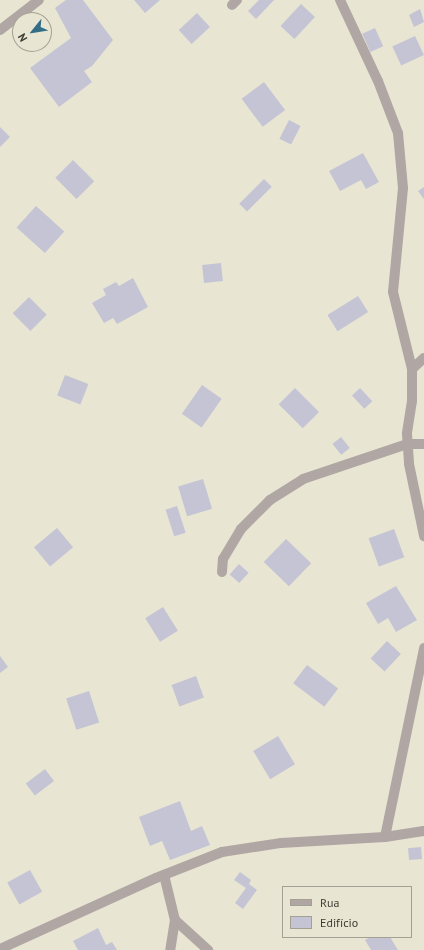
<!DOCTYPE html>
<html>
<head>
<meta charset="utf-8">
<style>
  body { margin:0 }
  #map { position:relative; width:424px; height:950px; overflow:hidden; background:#e8e5d3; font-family:"PT Sans",sans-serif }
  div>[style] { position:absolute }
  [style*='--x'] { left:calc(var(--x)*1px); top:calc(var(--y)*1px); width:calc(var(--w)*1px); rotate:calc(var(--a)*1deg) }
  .building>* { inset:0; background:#c4c4d5; transform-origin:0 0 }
  .minor>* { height:10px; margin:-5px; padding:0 5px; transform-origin:5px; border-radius:5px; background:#b0a7a5 }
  span { translate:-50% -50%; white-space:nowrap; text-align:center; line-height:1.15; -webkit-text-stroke:3px #e8e5d3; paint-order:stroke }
  .legend { position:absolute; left:282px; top:886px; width:130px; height:52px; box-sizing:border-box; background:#e8e5d3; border:1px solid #a4a194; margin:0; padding:5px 7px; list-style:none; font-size:12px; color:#3d3c35 }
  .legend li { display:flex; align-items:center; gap:8px; height:20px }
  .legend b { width:20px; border:1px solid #a4a194 }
  .north { position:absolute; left:12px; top:12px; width:40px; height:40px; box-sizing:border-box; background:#e8e5d3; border:1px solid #a4a194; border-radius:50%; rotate:240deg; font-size:11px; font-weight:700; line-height:16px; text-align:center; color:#3d3c35 }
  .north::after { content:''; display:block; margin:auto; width:14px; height:18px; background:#336d86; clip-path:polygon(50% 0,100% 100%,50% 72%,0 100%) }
</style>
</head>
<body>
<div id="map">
  <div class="building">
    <i style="clip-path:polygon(66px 0,83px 0,113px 40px,92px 66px,84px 71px,92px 82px,59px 107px,30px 68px,71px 38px,55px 8px)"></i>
    <i style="clip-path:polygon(134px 0,160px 0,145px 13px)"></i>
    <i style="clip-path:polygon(259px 0,274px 0,256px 19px,248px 11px)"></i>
    <i style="left:301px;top:4px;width:19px;height:30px;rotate:43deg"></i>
    <i style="clip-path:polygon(420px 9px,424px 22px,414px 27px,409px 15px)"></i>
    <i style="left:197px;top:13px;width:19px;height:25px;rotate:47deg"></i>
    <i style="left:375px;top:28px;width:20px;height:14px;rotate:66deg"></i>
    <i style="left:415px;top:36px;width:21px;height:25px;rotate:65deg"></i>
    <i style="left:264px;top:82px;width:35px;height:28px;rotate:53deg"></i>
    <i style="left:289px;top:120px;width:13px;height:21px;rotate:27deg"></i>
    <i style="clip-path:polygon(0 127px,10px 137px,0 147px)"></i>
    <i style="clip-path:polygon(363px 153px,379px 182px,366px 189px,361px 180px,340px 191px,329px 171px)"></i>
    <i style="left:73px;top:160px;width:30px;height:25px;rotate:45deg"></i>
    <i style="left:264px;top:179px;width:11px;height:35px;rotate:45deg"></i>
    <i style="clip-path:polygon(424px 187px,424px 199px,418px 191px)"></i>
    <i style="left:36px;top:206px;width:38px;height:29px;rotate:42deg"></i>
    <i style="left:221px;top:263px;width:18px;height:19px;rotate:84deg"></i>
    <i style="clip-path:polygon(133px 278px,148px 307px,117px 324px,113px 318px,104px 323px,92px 303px,106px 295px,103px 289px,116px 282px,119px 286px)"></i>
    <i style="left:358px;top:296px;width:19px;height:36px;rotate:58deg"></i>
    <i style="left:29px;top:297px;width:25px;height:23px;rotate:45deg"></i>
    <i style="left:65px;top:375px;width:25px;height:22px;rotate:21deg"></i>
    <i style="left:202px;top:385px;width:24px;height:35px;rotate:35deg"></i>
    <i style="left:295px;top:388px;width:34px;height:23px;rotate:45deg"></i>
    <i style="left:360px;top:388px;width:18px;height:11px;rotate:47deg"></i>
    <i style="left:341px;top:437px;width:14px;height:11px;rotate:51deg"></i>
    <i style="left:203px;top:479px;width:31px;height:26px;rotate:73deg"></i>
    <i style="left:177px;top:506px;width:28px;height:12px;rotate:72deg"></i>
    <i style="left:57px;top:528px;width:25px;height:30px;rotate:50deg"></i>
    <i style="left:394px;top:529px;width:30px;height:27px;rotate:70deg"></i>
    <i style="left:286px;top:539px;width:35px;height:32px;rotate:44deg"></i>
    <i style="left:239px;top:564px;width:13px;height:14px;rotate:42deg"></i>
    <i style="clip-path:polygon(396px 586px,417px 620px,396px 632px,388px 618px,378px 624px,366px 603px)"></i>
    <i style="left:163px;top:607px;width:28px;height:21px;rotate:58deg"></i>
    <i style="left:387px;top:641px;width:19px;height:24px;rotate:43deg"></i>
    <i style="clip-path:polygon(0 656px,8px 667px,0 673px)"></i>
    <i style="left:307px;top:665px;width:39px;height:23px;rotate:37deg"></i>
    <i style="left:196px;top:676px;width:23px;height:26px;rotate:70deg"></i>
    <i style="left:89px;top:691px;width:33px;height:24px;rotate:72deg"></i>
    <i style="left:278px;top:736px;width:33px;height:29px;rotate:59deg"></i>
    <i style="left:45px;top:769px;width:15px;height:24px;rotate:53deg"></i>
    <i style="clip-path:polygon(180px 801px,191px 831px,202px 826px,210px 845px,170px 860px,162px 841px,150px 846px,139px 817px)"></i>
    <i style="left:421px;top:847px;width:12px;height:13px;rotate:85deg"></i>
    <i style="left:30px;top:870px;width:25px;height:26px;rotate:61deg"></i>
    <i style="clip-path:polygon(240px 872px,251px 880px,249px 884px,257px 890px,243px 909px,235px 903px,246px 888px,234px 880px)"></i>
    <i style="clip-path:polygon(98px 928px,106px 945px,112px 942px,117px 950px,78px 950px,73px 941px)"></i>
    <i style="clip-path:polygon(370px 937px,390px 937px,398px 950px,371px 950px,365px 940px)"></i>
  </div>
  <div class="minor">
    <i style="--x:340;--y:0;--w:89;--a:64.9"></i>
    <i style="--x:378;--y:81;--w:56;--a:69"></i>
    <i style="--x:398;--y:133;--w:55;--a:84.8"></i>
    <i style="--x:403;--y:188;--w:104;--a:95.5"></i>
    <i style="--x:393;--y:292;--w:79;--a:76.1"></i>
    <i style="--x:412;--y:369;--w:32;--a:90"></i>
    <i style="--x:412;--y:401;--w:33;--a:99"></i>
    <i style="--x:407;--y:434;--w:30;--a:86"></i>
    <i style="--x:409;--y:464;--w:74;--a:78.2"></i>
    <i style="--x:232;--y:5;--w:7;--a:-45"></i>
    <i style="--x:0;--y:30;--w:49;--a:-37.6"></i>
    <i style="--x:412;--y:369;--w:16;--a:-43"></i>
    <i style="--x:222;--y:572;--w:13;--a:-86"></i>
    <i style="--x:223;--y:559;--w:35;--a:-59"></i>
    <i style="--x:241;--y:529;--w:41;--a:-45"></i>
    <i style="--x:270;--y:500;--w:39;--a:-32"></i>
    <i style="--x:303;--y:479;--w:110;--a:-18.6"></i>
    <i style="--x:407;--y:444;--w:17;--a:0"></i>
    <i style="--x:385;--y:837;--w:193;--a:-78.3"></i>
    <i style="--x:164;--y:875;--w:46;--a:76.3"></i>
    <i style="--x:175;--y:920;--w:30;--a:99"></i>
    <i style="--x:175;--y:920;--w:45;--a:42.3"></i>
    <i style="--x:0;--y:949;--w:171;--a:-24.5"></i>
    <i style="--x:156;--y:878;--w:71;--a:-21.5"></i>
    <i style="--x:222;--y:852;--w:60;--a:-8.7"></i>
    <i style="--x:281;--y:843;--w:104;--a:-3.3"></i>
    <i style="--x:385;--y:837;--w:39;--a:-9"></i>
  </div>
  <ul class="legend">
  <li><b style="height:5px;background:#b0a7a5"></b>Rua</li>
  <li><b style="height:11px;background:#c4c4d5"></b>Edifício</li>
  </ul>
  <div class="north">N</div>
</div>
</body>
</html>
